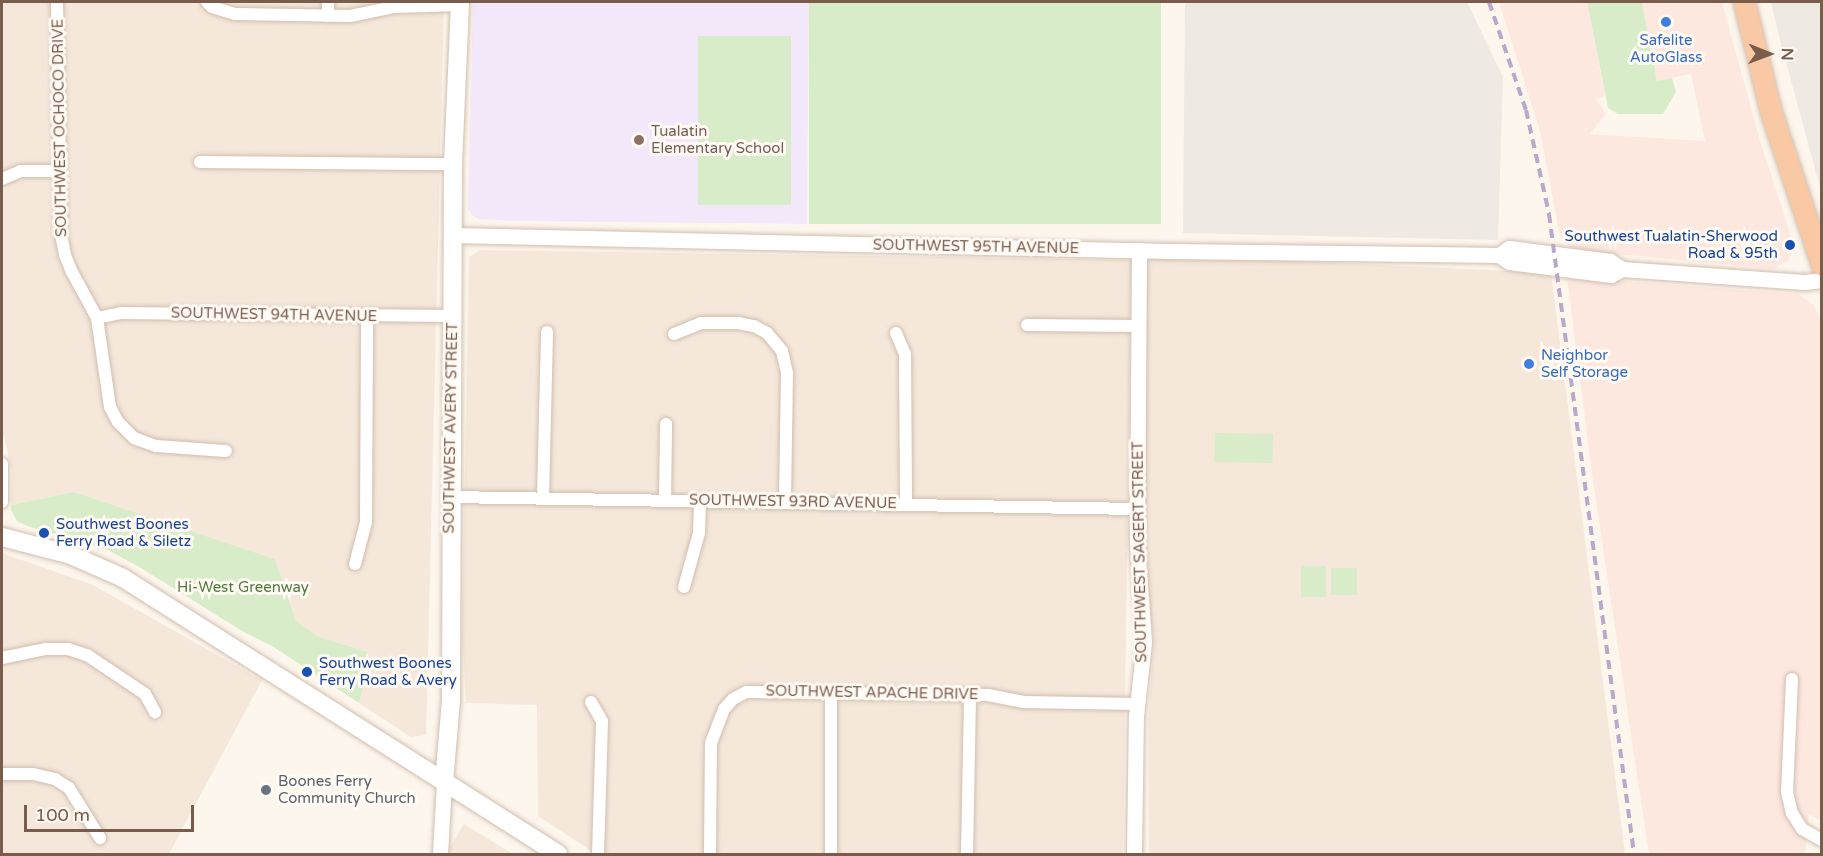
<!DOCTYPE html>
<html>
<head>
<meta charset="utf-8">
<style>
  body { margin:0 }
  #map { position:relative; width:1823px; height:856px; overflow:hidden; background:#fdf6ec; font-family:"Varela Round",sans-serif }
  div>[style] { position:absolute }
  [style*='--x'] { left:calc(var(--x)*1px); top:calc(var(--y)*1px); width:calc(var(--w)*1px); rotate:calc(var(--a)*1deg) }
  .residential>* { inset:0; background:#f5e8da }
  .commercial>* { inset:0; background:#fde8e0 }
  .industrial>* { inset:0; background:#efe9e4 }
  .education>* { inset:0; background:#f3e8fa }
  .green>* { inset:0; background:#d8ecc9; transform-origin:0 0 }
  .roads { filter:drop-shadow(0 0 2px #d1beb0) drop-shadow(0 0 2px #d1beb0) }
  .minor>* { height:12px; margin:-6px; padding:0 6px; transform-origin:6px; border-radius:6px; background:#fff }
  .tertiary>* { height:15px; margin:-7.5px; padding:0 7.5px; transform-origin:7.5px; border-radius:7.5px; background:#fff }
  .secondary>* { height:18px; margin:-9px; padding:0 9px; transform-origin:9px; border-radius:9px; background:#fff }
  .trunk>* { height:21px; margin:-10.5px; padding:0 10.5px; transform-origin:10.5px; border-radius:10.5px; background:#f9c8a4 }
  .rail>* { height:4px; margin-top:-2px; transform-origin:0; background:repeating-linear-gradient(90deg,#b9a8c9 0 9px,transparent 0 15px) }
  .dots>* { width:16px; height:16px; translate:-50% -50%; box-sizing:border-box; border:3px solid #fffaf3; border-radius:50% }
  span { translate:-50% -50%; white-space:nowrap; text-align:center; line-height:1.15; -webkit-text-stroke:6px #fffaf3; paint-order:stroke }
  .shop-label { font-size:15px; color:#366cbe }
  .left { translate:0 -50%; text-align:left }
  .street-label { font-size:15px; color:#7a5c4d }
  .education-label { font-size:15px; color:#785e54 }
  .transit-label { font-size:15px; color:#164399 }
  .right { translate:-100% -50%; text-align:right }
  .park-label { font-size:15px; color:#537a41 }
  .worship-label { font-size:15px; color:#5b616d }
  .frame { position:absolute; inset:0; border:3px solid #7a5c4d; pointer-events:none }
  .north { position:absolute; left:1739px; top:24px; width:60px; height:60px; -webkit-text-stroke:4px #fffaf3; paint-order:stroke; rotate:91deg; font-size:16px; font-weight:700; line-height:24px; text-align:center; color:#7a5c4d }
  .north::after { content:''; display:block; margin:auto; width:21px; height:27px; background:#7a5c4d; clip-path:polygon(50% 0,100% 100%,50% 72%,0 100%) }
  .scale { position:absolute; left:24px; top:805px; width:170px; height:27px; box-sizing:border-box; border:3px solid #7a5c4d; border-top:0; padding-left:8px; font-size:18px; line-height:21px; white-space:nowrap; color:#7a5c4d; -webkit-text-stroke:4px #fffaf3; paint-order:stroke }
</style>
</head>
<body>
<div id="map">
  <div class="residential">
    <i style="clip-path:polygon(2px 2px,444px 2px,426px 735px,411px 737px,359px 703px,364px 685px,367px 652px,317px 636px,296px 621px,275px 559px,74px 492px,11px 505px,12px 473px,2px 427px)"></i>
    <i style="clip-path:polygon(480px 250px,1131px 260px,1123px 854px,596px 854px,538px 816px,537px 705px,466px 703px,462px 631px,469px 257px)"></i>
    <i style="clip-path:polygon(1147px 254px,1551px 273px,1625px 854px,1149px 854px,1148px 723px,1154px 641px,1143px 558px)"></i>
    <i style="clip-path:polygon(2px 553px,93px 585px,262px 680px,169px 854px,2px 854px)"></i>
    <i style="clip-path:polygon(464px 824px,513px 854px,450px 854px,451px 846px)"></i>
  </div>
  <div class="commercial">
    <i style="clip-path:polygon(1499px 2px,1587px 2px,1605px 96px,1596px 99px,1606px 114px,1590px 134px,1705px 141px,1691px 74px,1657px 81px,1642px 2px,1722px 2px,1761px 144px,1790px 233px,1793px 251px,1788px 260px,1774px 269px,1576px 250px,1564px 243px,1560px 235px,1540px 131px)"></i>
    <i style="clip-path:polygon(1567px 277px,1798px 294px,1814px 305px,1821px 321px,1822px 822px,1809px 814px,1805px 854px,1649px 854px,1593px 481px)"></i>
  </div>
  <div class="industrial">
    <i style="clip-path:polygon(1185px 2px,1467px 2px,1503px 77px,1498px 240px,1183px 233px)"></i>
    <i style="clip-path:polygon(1771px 2px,1821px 2px,1821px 191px,1781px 44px)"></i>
  </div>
  <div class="education">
    <i style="clip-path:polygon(473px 2px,809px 2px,807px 224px,516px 221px,479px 219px,472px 215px,468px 208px)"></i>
  </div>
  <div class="green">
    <i style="left:809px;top:2px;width:352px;height:222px"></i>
    <i style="clip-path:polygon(1587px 2px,1642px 2px,1657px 81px,1672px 78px,1676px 92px,1663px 114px,1618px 114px,1608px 108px)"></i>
    <i style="left:698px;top:36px;width:93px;height:169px"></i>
    <i style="left:1215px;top:433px;width:58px;height:29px;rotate:1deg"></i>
    <i style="clip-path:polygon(74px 492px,275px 559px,296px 621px,317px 636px,367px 652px,364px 685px,359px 703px,272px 646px,242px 631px,141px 568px,108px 550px,27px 526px,17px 521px,11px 510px,11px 505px)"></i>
    <i style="left:1301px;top:566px;width:25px;height:31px"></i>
    <i style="left:1331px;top:568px;width:26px;height:27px"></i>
  </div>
  <div class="roads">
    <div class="minor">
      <i style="--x:57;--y:2;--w:232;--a:89"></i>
      <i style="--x:61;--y:234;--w:21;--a:79"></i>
      <i style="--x:65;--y:255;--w:18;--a:68"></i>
      <i style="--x:72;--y:272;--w:52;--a:61.5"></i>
      <i style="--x:97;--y:318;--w:90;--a:81.7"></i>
      <i style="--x:110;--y:407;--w:17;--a:62"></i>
      <i style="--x:118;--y:422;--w:23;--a:45"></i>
      <i style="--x:134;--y:438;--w:23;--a:20"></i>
      <i style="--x:156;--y:446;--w:70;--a:4.1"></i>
      <i style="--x:207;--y:2;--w:7;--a:45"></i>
      <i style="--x:212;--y:7;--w:24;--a:17"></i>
      <i style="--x:235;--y:14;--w:115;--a:1"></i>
      <i style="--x:350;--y:16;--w:46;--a:-11.3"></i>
      <i style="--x:395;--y:7;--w:64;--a:-1.8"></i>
      <i style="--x:328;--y:2;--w:14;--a:90"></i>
      <i style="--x:200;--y:162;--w:253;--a:0.5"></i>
      <i style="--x:2;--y:179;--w:21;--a:-23"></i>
      <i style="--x:21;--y:171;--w:38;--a:0"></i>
      <i style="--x:97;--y:318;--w:25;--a:-12"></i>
      <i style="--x:121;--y:313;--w:331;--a:0.5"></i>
      <i style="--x:1027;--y:325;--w:112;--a:0.5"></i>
      <i style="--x:896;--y:333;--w:23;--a:67"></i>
      <i style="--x:905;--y:354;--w:151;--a:89.6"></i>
      <i style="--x:674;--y:334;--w:29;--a:-22"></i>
      <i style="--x:701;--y:323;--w:37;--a:0"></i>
      <i style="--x:738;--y:323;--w:16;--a:11"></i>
      <i style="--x:754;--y:326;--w:15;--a:28"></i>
      <i style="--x:767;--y:333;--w:23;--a:50"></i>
      <i style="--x:782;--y:351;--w:23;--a:77"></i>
      <i style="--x:787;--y:373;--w:128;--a:90.9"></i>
      <i style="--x:2;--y:464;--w:38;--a:90"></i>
      <i style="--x:450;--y:497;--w:687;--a:1"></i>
      <i style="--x:543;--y:498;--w:166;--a:-88.6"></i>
      <i style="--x:665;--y:500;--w:76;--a:-89.2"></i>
      <i style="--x:355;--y:564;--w:43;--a:-75.3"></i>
      <i style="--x:366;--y:522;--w:205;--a:-89.7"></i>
      <i style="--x:684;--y:587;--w:56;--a:-74.5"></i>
      <i style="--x:699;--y:533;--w:33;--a:-88"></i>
      <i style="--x:2;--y:658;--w:45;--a:-11.6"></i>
      <i style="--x:46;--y:649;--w:22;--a:0"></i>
      <i style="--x:68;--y:649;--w:20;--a:18"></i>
      <i style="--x:87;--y:655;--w:70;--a:33.9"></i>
      <i style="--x:145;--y:694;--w:21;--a:61"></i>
      <i style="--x:1792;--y:679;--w:113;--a:92.5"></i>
      <i style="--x:1787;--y:792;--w:22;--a:77"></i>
      <i style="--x:1792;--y:813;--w:19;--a:58"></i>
      <i style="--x:1802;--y:829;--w:23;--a:29"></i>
      <i style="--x:831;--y:692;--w:162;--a:90"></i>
      <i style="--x:591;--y:702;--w:22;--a:60"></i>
      <i style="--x:602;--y:721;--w:133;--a:91.7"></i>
      <i style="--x:2;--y:774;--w:31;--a:0"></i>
      <i style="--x:33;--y:774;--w:23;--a:13"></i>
      <i style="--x:55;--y:779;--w:17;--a:33"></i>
      <i style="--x:69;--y:788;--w:59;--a:58.2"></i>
      <i style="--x:710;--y:854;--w:111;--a:-89.5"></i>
      <i style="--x:711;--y:743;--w:36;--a:-69"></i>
      <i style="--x:724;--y:709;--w:13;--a:-48"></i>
      <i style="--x:733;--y:699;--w:15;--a:-28"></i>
      <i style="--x:746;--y:692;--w:242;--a:0.7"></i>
      <i style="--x:988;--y:695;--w:38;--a:11"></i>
      <i style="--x:1025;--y:702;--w:112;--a:1"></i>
      <i style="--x:967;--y:854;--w:159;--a:-88.9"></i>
    </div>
    <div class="tertiary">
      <i style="--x:453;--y:235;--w:717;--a:1.28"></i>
      <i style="--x:1170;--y:251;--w:329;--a:0.7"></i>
      <i style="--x:1499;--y:255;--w:12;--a:-35"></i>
      <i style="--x:1509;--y:248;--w:102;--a:7.3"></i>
      <i style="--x:1610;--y:261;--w:14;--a:34"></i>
      <i style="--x:1622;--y:269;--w:182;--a:4.1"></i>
      <i style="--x:1804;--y:282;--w:18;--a:-6"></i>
      <i style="--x:1499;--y:255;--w:12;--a:35"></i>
      <i style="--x:1509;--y:262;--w:103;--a:7.3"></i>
      <i style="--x:1611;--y:275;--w:13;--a:-29"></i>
      <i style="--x:440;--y:854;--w:72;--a:-86.8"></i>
      <i style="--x:1134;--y:854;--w:138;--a:-89.2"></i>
      <i style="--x:1136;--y:716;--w:74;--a:-83.8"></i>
      <i style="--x:1144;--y:642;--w:100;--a:-94"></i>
      <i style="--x:1137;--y:542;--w:292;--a:-89.6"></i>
    </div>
    <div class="secondary">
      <i style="--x:2;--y:537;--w:71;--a:14.6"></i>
      <i style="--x:71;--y:555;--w:57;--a:23.9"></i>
      <i style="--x:123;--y:578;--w:515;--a:32.39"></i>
      <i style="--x:444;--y:782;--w:81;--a:-85.1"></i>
      <i style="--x:451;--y:701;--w:537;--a:-89.79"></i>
      <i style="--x:453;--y:164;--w:162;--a:-87.5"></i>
    </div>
    <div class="trunk">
      <i style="--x:1744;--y:2;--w:113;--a:76.2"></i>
      <i style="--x:1771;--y:112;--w:161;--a:71.6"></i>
    </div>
  </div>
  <div class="rail">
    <i style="--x:1489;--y:2;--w:114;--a:71.1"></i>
    <i style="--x:1526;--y:110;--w:107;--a:77.5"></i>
    <i style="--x:1549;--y:214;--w:646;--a:82.43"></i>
  </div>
  <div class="dots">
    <i style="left:1666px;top:22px;background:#3f7fe0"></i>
    <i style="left:639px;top:140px;background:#8d6e63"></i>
    <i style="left:1790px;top:245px;background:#1a4fb4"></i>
    <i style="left:1529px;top:364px;background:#3f7fe0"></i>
    <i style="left:44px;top:533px;background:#1a4fb4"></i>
    <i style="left:307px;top:672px;background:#1a4fb4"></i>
    <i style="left:266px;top:790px;background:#6b7280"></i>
  </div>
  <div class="shop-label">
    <span style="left:1666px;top:49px">Safelite<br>AutoGlass</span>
    <span class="left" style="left:1541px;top:364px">Neighbor<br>Self Storage</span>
  </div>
  <div class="street-label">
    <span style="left:60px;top:128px;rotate:-91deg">SOUTHWEST OCHOCO DRIVE</span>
    <span style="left:976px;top:247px;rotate:1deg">SOUTHWEST 95TH AVENUE</span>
    <span style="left:274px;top:315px;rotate:1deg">SOUTHWEST 94TH AVENUE</span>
    <span style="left:451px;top:428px;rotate:-89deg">SOUTHWEST AVERY STREET</span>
    <span style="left:793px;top:502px;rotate:1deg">SOUTHWEST 93RD AVENUE</span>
    <span style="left:1140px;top:552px;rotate:-91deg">SOUTHWEST SAGERT STREET</span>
    <span style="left:872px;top:693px;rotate:1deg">SOUTHWEST APACHE DRIVE</span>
  </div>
  <div class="education-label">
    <span class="left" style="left:651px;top:140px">Tualatin<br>Elementary School</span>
  </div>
  <div class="transit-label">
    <span class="right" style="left:1778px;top:245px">Southwest Tualatin-Sherwood<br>Road &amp; 95th</span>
    <span class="left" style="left:56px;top:533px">Southwest Boones<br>Ferry Road &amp; Siletz</span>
    <span class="left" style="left:319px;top:672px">Southwest Boones<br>Ferry Road &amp; Avery</span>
  </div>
  <div class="park-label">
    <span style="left:243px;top:588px">Hi-West Greenway</span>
  </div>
  <div class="worship-label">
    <span class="left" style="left:278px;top:790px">Boones Ferry<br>Community Church</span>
  </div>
  <div class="frame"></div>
  <div class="north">N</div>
  <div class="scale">100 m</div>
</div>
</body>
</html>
